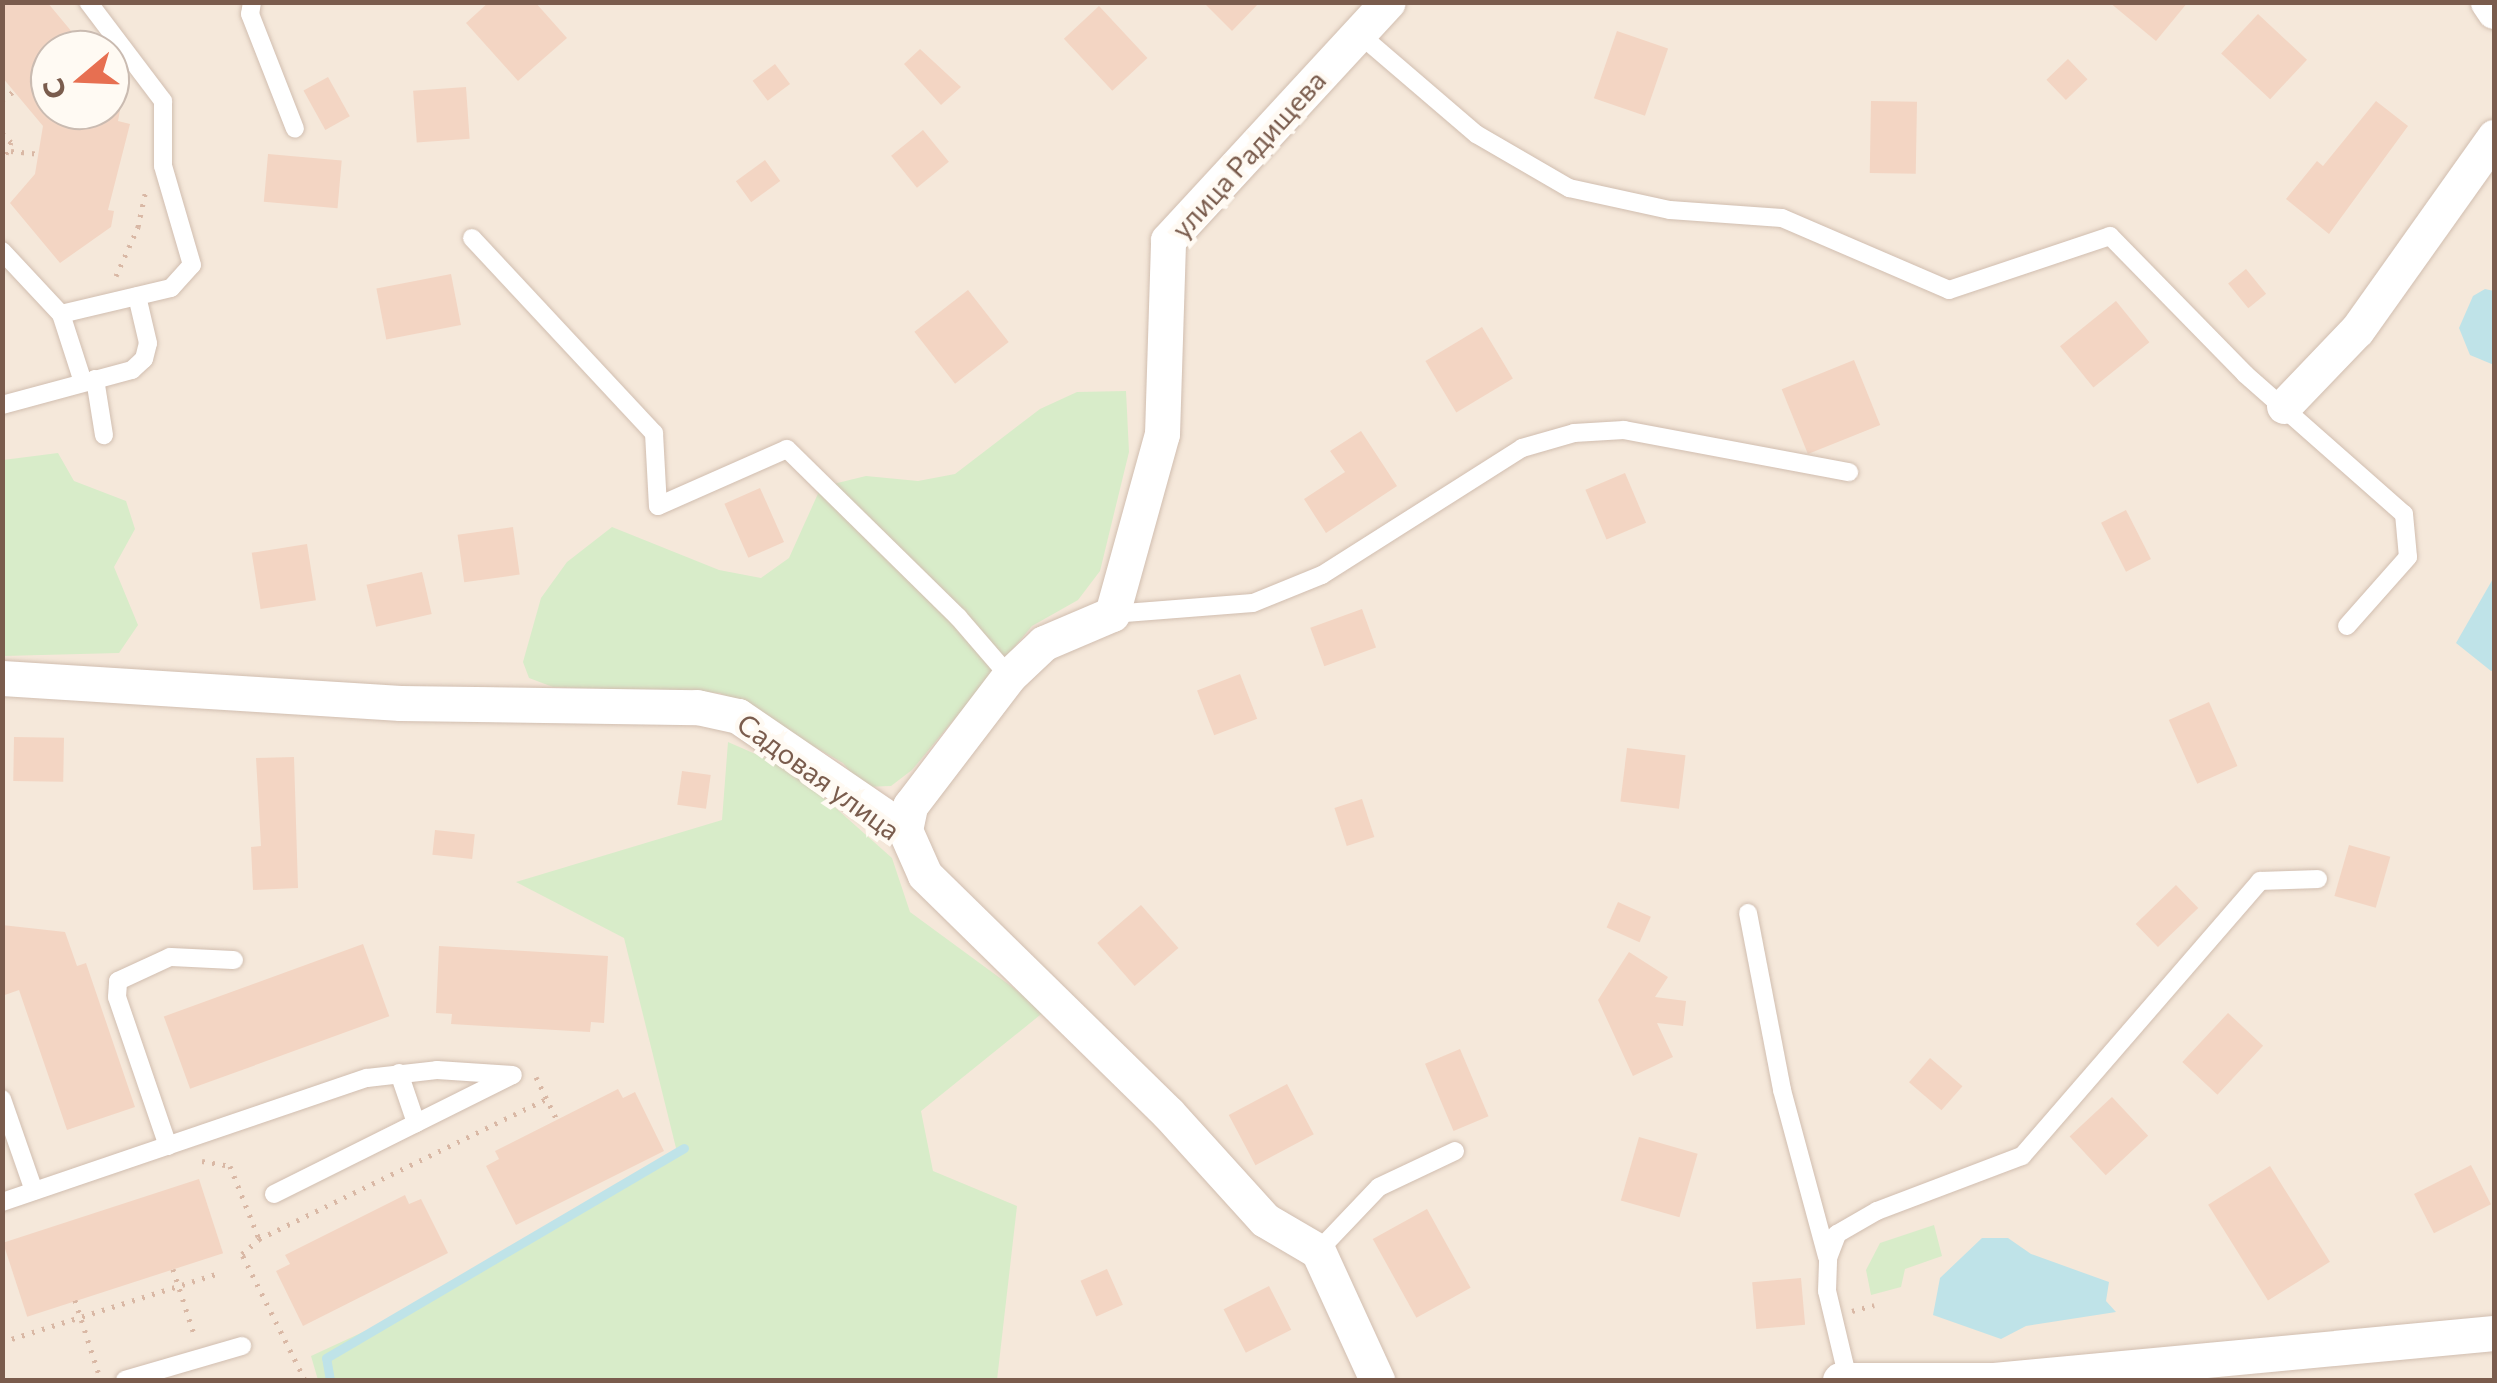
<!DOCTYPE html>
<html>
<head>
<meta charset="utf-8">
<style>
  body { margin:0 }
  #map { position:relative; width:2497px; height:1383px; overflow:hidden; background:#fdf6ec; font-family:Commissioner,sans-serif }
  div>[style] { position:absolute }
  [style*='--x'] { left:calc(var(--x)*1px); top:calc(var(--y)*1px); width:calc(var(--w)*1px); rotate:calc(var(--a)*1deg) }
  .residential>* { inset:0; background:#f5e8da }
  .green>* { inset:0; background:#d8ecc9 }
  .water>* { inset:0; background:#bfe3e8 }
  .stream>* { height:9px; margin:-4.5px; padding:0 4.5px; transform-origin:4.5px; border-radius:4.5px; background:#bfe3e8 }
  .building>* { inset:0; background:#f3d5c3; transform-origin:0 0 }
  .path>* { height:5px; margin-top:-2.5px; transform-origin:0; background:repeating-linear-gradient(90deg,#d9b8a5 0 2.5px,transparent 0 10.5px) }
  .roads { filter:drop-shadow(0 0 2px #d1beb0) drop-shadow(0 0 2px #d1beb0) }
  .lane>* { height:18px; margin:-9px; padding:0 9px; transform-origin:9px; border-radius:9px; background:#fff }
  .street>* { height:35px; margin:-17.5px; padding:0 17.5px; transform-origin:17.5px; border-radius:17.5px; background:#fff }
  span { translate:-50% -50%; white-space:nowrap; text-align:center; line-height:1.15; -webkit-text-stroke:9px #fffaf3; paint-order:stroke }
  .street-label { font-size:28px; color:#7a5c4d }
  .frame { position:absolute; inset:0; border:5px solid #7a5c4d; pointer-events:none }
  .north { position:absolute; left:30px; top:30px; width:100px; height:100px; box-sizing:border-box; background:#fffaf3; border:2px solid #cabbb1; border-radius:50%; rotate:251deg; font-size:28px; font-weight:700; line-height:40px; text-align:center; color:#7a5c4d }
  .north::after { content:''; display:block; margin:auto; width:35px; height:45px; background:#e76f51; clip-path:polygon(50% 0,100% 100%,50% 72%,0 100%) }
</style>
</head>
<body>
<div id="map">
  <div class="residential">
    <i style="clip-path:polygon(evenodd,2px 3px,2494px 3px,2494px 1380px,3px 1380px,2px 3px,50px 50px,110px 50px,110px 110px,50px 110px,50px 50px)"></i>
  </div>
  <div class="green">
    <i style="clip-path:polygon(1126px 391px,1129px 452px,1100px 571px,1078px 600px,1032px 626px,912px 770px,891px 786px,863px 787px,843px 763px,720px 693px,553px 687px,529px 678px,523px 662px,541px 598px,567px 562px,612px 527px,719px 570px,761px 578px,789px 558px,821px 487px,866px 476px,918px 481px,955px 474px,1040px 409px,1077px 392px)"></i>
    <i style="clip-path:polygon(58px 453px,74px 481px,126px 501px,135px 529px,114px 567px,138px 625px,119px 653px,3px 656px,3px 460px)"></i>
    <i style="clip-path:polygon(728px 742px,794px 771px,892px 858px,910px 912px,1045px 1011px,921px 1111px,933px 1171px,1017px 1206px,997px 1380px,318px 1380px,311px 1356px,402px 1314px,677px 1152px,624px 938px,516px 882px,722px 820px)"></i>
    <i style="clip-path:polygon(1934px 1225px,1942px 1256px,1905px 1269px,1901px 1287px,1871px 1295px,1866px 1270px,1880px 1243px)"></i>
  </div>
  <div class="water">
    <i style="clip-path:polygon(2485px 289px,2494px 291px,2494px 365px,2470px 355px,2459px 328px,2473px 296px)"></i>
    <i style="clip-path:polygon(2494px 577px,2494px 670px,2491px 671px,2456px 643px)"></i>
    <i style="clip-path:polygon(1982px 1238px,2008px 1238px,2031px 1254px,2109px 1282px,2106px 1301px,2116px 1312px,2026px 1326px,2001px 1339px,1933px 1315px,1940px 1278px)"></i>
  </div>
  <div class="stream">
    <i style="--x:330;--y:1380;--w:22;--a:-100"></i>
    <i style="--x:326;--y:1358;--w:415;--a:-30.4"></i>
  </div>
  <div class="building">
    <i style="clip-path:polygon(2px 2px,47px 2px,87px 50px,50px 50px,50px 110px,120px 110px,118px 121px,130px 124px,108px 210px,114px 211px,111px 227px,60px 263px,10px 203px,35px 174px,43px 126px,2px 77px)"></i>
    <i style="clip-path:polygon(489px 2px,535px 2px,567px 38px,518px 81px,466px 23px)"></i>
    <i style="clip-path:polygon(1203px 2px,1260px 2px,1232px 31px)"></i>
    <i style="clip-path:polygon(2109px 2px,2188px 2px,2156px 41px)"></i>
    <i style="left:1099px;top:6px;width:71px;height:48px;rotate:47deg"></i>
    <i style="left:2258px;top:14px;width:67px;height:54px;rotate:43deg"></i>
    <i style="left:1617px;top:31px;width:54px;height:71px;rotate:19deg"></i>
    <i style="clip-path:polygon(920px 49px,961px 87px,941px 105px,904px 64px)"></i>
    <i style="left:2068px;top:59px;width:28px;height:30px;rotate:46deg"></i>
    <i style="left:775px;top:64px;width:25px;height:28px;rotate:53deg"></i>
    <i style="left:328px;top:77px;width:45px;height:28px;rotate:61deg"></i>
    <i style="left:466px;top:87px;width:52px;height:53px;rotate:86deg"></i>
    <i style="left:1871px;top:101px;width:46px;height:72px;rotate:1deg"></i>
    <i style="clip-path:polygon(2376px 101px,2408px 126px,2329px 234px,2286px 199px,2317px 161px,2323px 166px)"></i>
    <i style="left:923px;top:130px;width:41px;height:41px;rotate:51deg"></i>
    <i style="left:268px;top:154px;width:74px;height:48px;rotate:5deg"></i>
    <i style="left:765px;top:160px;width:26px;height:36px;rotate:54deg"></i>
    <i style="left:2246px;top:269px;width:32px;height:23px;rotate:51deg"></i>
    <i style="left:451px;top:274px;width:52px;height:76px;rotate:79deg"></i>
    <i style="left:968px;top:290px;width:66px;height:68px;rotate:52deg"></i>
    <i style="left:2116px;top:301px;width:53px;height:72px;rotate:51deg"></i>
    <i style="left:1482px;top:327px;width:60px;height:66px;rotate:59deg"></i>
    <i style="left:1854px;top:360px;width:70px;height:78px;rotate:68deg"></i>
    <i style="clip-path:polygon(1361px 431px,1397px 486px,1326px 533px,1304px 499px,1345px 472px,1330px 451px)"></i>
    <i style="left:1625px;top:473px;width:54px;height:43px;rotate:67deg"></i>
    <i style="left:760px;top:488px;width:59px;height:39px;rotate:66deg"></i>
    <i style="left:2126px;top:510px;width:55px;height:28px;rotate:63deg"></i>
    <i style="left:513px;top:527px;width:48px;height:56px;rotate:82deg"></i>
    <i style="left:307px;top:544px;width:57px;height:56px;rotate:81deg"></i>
    <i style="left:422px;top:572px;width:43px;height:57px;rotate:77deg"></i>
    <i style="left:1362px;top:609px;width:41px;height:55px;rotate:70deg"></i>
    <i style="left:1240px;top:674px;width:48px;height:46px;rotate:69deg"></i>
    <i style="left:2209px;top:702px;width:70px;height:44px;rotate:66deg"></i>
    <i style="left:14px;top:737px;width:50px;height:44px;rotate:1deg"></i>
    <i style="left:1627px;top:748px;width:59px;height:54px;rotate:7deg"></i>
    <i style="clip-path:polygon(294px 757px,298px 888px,253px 890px,251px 847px,261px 846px,256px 758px)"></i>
    <i style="left:682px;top:771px;width:29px;height:34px;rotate:8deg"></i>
    <i style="left:1362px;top:799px;width:40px;height:29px;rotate:72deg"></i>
    <i style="left:435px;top:830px;width:40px;height:25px;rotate:6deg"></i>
    <i style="left:2349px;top:845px;width:43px;height:53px;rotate:16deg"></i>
    <i style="left:2176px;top:885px;width:32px;height:56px;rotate:46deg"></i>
    <i style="left:1618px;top:902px;width:36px;height:28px;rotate:24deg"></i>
    <i style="left:1141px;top:905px;width:57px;height:58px;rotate:49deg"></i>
    <i style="clip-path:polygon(2px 925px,65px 932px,77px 966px,86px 963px,135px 1107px,67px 1130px,19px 990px,2px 996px)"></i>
    <i style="left:363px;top:944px;width:77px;height:212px;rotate:70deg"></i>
    <i style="clip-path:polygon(439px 946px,608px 956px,604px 1023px,591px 1022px,590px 1032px,451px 1024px,452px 1014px,436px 1013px)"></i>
    <i style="clip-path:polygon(1629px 952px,1668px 977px,1655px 997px,1686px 1001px,1683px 1026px,1657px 1023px,1673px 1057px,1633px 1076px,1598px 1000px)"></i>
    <i style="left:2228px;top:1013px;width:48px;height:67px;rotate:43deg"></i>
    <i style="left:1460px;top:1049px;width:73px;height:38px;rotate:67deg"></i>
    <i style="left:1930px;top:1058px;width:43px;height:32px;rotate:41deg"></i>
    <i style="left:1287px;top:1084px;width:57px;height:66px;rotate:62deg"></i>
    <i style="clip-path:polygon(618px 1089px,623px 1098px,635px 1092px,664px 1151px,516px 1225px,486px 1166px,499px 1159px,495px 1151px)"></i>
    <i style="left:2112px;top:1097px;width:53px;height:58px;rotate:47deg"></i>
    <i style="left:1639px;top:1137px;width:61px;height:66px;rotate:16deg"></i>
    <i style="left:2471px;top:1165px;width:44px;height:64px;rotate:63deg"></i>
    <i style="left:2270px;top:1166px;width:113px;height:73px;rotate:58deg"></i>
    <i style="left:199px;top:1179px;width:78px;height:206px;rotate:72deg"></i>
    <i style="clip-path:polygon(405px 1195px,409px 1204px,421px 1199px,448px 1253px,303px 1326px,276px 1271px,290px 1264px,285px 1255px)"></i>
    <i style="left:1427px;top:1209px;width:90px;height:62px;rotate:61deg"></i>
    <i style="left:1107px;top:1269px;width:39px;height:29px;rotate:66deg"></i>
    <i style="left:1801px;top:1278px;width:47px;height:49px;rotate:85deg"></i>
    <i style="left:1269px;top:1286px;width:49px;height:51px;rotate:63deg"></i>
  </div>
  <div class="path">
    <i style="--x:2;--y:100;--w:15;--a:-37"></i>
    <i style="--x:2;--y:133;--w:13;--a:45"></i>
    <i style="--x:11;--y:142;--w:23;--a:113"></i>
    <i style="--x:11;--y:151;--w:27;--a:6"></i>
    <i style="--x:116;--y:276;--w:54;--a:-65.8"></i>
    <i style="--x:138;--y:227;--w:35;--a:-78"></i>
    <i style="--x:536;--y:1077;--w:48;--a:64"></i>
    <i style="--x:202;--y:1161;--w:28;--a:10"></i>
    <i style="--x:230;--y:1166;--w:79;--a:68.3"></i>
    <i style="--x:173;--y:1269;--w:71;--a:72.1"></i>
    <i style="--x:75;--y:1300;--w:82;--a:72.2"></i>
    <i style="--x:1852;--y:1311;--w:23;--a:-15"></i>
    <i style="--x:2;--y:1342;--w:229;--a:-17.6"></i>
    <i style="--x:305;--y:1380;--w:141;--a:-116.6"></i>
    <i style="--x:242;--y:1254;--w:23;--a:-41"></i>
    <i style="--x:259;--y:1239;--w:319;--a:-26"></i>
  </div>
  <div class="roads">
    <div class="lane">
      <i style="--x:252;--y:2;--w:12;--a:99"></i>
      <i style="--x:250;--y:14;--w:123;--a:68.6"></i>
      <i style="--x:1357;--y:32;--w:157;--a:40.6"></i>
      <i style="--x:1476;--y:134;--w:108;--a:30.1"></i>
      <i style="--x:1569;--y:188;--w:103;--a:12.3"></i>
      <i style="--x:1670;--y:210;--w:112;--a:4.1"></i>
      <i style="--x:1782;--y:218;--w:182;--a:23.3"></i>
      <i style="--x:1949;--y:290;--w:170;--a:-18.5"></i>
      <i style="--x:2110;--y:236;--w:193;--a:45.6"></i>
      <i style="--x:2245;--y:374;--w:212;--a:41.4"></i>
      <i style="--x:2404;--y:514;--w:43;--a:84.7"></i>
      <i style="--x:2408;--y:557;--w:92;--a:131.5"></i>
      <i style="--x:472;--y:238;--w:267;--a:47"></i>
      <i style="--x:654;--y:433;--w:73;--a:86.9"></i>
      <i style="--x:658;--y:506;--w:141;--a:-23.8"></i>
      <i style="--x:787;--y:449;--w:240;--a:44.5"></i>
      <i style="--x:958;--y:617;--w:78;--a:49.2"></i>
      <i style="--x:2;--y:251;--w:86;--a:46.9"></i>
      <i style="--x:61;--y:314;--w:71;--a:72.1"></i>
      <i style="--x:61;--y:314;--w:113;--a:-13.3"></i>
      <i style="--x:171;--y:288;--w:31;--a:-48"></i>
      <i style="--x:192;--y:265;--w:103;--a:-106.3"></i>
      <i style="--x:163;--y:166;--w:65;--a:-90"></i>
      <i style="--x:163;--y:101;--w:124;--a:-127.1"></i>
      <i style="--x:95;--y:379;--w:57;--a:80.9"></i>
      <i style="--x:2;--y:405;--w:135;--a:-15.1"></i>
      <i style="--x:132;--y:370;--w:16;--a:-43"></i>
      <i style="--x:144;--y:359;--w:16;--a:-76"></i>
      <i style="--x:148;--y:343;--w:48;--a:-103.2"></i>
      <i style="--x:1112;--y:614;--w:141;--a:-4.5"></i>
      <i style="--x:1253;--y:603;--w:74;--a:-22.1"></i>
      <i style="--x:1322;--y:575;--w:237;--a:-32.4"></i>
      <i style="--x:1522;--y:448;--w:54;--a:-16.1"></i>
      <i style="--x:1574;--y:433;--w:50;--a:-3.4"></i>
      <i style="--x:1624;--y:430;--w:229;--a:10.6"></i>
      <i style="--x:1748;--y:913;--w:180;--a:79.1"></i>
      <i style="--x:1782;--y:1090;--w:173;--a:74.9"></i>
      <i style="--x:399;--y:1073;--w:53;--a:71.2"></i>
      <i style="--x:2;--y:1099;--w:97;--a:70.8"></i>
      <i style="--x:168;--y:1146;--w:157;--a:-108.9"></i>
      <i style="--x:117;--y:997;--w:16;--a:-86"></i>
      <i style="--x:118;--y:981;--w:57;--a:-24.8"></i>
      <i style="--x:170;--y:957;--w:64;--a:2.7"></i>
      <i style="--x:274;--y:1194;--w:265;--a:-26.5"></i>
      <i style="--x:2;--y:1202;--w:385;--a:-18.8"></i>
      <i style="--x:367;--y:1078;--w:70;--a:-6.5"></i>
      <i style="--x:437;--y:1070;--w:76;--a:3.8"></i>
      <i style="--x:1318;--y:1251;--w:88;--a:-46.4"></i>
      <i style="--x:1379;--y:1187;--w:84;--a:-25.3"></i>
      <i style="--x:1848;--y:1379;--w:90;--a:-103.4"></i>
      <i style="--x:1827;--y:1291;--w:33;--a:-88"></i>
      <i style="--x:1828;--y:1258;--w:26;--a:-69"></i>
      <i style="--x:1837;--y:1234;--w:46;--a:-29.9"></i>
      <i style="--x:1877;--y:1211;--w:155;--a:-20.8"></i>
      <i style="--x:2022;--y:1156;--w:364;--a:-49.1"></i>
      <i style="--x:2260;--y:881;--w:58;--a:-2"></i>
      <i style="--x:125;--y:1380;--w:122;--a:-16.2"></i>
    </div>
    <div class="street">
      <i style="--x:2488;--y:2;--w:11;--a:56"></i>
      <i style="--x:2284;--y:406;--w:105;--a:-46.2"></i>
      <i style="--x:2357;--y:330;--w:237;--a:-54.6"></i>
      <i style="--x:2;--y:678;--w:399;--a:3.6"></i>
      <i style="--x:400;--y:703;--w:297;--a:0.8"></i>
      <i style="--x:697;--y:707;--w:42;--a:12.4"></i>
      <i style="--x:738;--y:716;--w:202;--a:34.3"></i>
      <i style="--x:905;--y:830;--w:49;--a:66"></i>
      <i style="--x:925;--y:875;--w:340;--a:44.4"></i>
      <i style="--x:1168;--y:1113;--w:144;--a:47.8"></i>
      <i style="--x:1265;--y:1220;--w:61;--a:30.3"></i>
      <i style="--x:1318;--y:1251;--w:142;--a:65.4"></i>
      <i style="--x:905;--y:830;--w:25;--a:-78"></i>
      <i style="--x:910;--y:806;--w:163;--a:-52.7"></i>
      <i style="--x:1009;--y:676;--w:48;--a:-43.3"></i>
      <i style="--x:1044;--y:643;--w:74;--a:-23.1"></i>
      <i style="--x:1112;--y:614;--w:187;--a:-74.5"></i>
      <i style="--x:1162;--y:434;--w:194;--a:-88.2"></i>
      <i style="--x:1168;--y:240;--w:324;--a:-47.3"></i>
      <i style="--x:1840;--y:1380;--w:154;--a:0"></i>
      <i style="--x:1994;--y:1380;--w:502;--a:-5.37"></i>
    </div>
  </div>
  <div class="street-label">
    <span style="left:1248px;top:154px;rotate:-48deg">улица Радищева</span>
    <span style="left:819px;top:776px;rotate:36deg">Садовая улица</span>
  </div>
  <div class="frame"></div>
  <div class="north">С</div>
</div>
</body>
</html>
